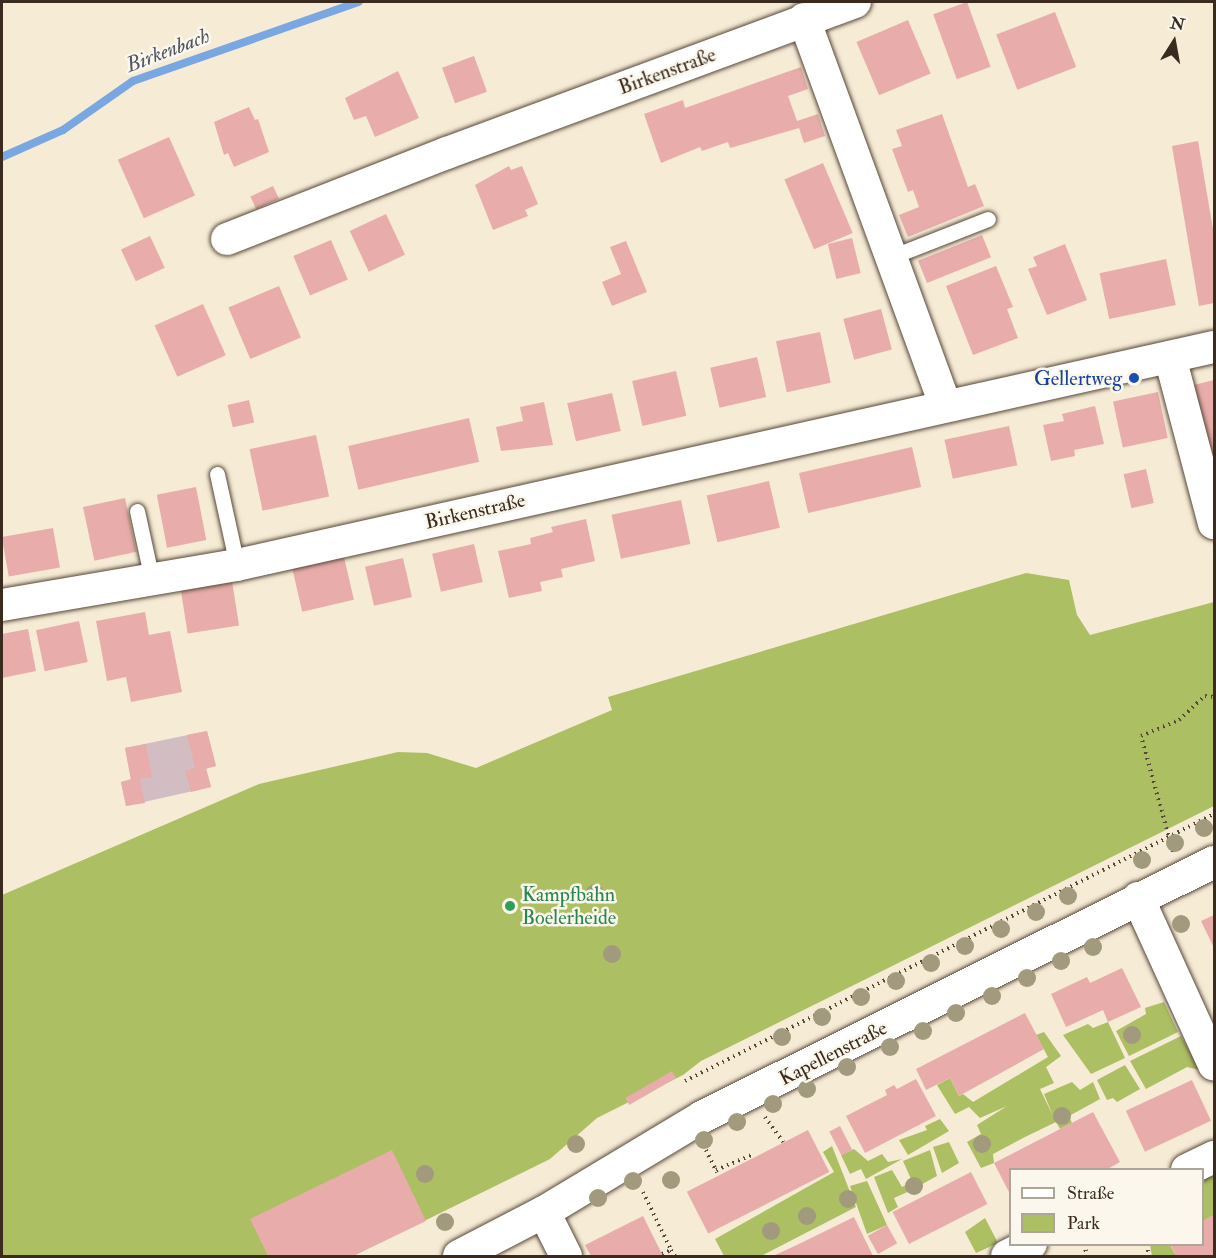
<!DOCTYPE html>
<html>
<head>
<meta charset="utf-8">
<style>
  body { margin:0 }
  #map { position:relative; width:1216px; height:1258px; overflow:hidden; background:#f6ebd5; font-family:"IM FELL Double Pica",serif }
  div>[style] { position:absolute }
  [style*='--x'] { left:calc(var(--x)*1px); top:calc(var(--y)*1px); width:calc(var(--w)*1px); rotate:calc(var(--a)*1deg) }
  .industrial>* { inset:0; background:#d2bec2 }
  .green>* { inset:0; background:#acbf63 }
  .stream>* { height:8px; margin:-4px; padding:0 4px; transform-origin:4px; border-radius:4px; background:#79a7e2 }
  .building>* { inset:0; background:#e8adaa; transform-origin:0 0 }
  .path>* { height:4px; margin-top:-2px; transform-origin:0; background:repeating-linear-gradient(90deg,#574739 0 1.5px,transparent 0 6px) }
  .roads { filter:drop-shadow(0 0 2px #574739) drop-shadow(0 0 2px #574739) }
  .service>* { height:15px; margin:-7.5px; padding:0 7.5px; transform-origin:7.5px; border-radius:7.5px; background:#fff }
  .minor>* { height:32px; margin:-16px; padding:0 16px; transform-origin:16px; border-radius:16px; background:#fff }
  .trees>* { width:18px; height:18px; margin:-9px; border-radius:50%; background:#a29a7c }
  .dots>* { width:16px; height:16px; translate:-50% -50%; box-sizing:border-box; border:3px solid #fbf7ec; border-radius:50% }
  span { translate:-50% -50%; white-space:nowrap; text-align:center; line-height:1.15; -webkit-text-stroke:5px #fbf7ec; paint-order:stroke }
  .street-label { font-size:20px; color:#3b2a1e }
  .transit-label { font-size:20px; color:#164399 }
  .right { translate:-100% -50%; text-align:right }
  .leisure-label { font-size:20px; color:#27864d }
  .left { translate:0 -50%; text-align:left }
  .water-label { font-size:21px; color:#515663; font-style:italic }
  .frame { position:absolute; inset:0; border:3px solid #3b2a1e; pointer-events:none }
  .legend { position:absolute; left:1009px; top:1168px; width:195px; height:78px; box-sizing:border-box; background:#fbf7ec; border:2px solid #aea59a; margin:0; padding:8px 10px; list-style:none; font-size:18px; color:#3b2a1e }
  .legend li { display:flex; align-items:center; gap:12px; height:30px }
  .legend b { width:30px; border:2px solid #aea59a }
  .north { position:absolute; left:1144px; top:12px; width:60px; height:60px; -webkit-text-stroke:4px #fbf7ec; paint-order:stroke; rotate:11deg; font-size:16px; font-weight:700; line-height:24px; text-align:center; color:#3b2a1e }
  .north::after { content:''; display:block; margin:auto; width:21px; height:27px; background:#3b2a1e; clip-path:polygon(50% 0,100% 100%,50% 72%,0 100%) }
</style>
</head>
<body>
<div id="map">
  <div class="industrial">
    <i style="clip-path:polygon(207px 731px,216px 766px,206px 769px,211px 787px,126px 806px,121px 782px,131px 779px,125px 748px)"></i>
  </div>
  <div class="green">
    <i style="clip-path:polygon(1026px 573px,1069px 580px,1077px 615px,1090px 635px,1214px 602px,1214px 806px,701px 1061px,683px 1075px,597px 1118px,550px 1159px,353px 1256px,2px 1256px,2px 895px,259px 784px,398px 752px,427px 753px,476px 768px,612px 710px,608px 697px)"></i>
    <i style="clip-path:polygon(1164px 1002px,1178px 1032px,1129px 1056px,1116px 1031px,1146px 1014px,1145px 1008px)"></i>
    <i style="clip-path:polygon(1108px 1022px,1125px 1058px,1091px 1074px,1063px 1035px,1088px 1024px,1093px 1028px)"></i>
    <i style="clip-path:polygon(1044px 1032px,1061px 1056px,1046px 1067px,1054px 1083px,1040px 1089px,1053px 1116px,1044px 1094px,1072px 1082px,1080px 1090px,1093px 1082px,1100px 1099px,1069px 1116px,1072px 1123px,1060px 1129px,1056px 1122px,1025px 1137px,993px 1154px,994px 1163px,981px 1168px,967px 1142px,981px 1134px,977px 1125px,1007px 1106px,980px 1118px,969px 1107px,955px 1114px,937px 1085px,950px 1078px,959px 1096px,963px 1094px,973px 1102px,1048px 1057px,1036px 1035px)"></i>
    <i style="clip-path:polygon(1181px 1036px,1200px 1070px,1187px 1067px,1146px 1089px,1130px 1061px)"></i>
    <i style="clip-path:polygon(1125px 1065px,1140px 1089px,1117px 1102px,1113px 1098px,1107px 1100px,1097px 1080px)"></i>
    <i style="clip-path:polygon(940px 1119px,949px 1131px,908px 1155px,899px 1140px,927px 1130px,925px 1126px)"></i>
    <i style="clip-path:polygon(949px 1142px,959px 1163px,942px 1173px,933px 1147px)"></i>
    <i style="clip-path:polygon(832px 1146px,856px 1207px,761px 1256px,724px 1256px,715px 1239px,834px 1172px,823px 1152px)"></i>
    <i style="clip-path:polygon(854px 1149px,868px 1161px,882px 1154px,888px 1162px,902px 1159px,866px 1179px,861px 1169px,850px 1174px,841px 1155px)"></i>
    <i style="clip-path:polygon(930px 1150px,937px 1176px,915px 1188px,903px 1161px)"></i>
    <i style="clip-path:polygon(892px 1170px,902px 1187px,910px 1183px,912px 1190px,894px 1198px,898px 1207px,888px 1213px,874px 1177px)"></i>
    <i style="clip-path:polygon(1214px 1174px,1214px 1215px,1203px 1221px,1203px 1180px)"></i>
    <i style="clip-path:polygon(867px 1181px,887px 1225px,867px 1234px,850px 1186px)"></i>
    <i style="clip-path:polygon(985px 1218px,998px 1243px,976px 1253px,965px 1232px)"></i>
    <i style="clip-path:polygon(1150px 1245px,1170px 1245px,1176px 1256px,1152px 1256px)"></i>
  </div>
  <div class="stream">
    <i style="--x:2;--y:157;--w:67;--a:-23.9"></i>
    <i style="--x:63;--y:130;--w:85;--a:-35"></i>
    <i style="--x:133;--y:81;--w:239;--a:-19.3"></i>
  </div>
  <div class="building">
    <i style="left:967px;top:2px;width:69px;height:36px;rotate:70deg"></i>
    <i style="left:1055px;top:12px;width:59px;height:63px;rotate:69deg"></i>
    <i style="left:908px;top:20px;width:58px;height:56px;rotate:67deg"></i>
    <i style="left:474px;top:56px;width:38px;height:34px;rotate:70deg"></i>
    <i style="clip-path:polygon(801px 67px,808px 89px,788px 96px,797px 121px,818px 114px,825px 136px,804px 143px,799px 128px,730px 148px,728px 142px,702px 151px,700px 147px,661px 163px,644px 114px,683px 100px,685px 108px)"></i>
    <i style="clip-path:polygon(398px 71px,419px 118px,375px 137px,366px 116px,354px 120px,345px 98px)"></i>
    <i style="clip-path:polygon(249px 107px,255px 120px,258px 119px,269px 152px,234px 167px,228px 153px,224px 155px,214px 122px)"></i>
    <i style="clip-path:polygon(942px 114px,968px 187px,975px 184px,984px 206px,908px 237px,899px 215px,919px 207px,913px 190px,908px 192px,892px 149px,902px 146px,896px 130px)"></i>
    <i style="left:169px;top:137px;width:64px;height:56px;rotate:66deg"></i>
    <i style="clip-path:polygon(1198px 141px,1214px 235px,1214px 303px,1199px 306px,1172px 146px)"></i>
    <i style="left:823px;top:163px;width:76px;height:42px;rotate:67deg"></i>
    <i style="clip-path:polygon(509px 166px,511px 170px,522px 166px,538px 204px,525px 210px,528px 216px,493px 230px,475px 185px)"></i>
    <i style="left:273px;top:186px;width:14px;height:25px;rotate:65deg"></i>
    <i style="left:386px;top:214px;width:45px;height:40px;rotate:65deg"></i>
    <i style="left:982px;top:235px;width:24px;height:69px;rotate:68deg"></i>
    <i style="left:150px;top:236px;width:35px;height:32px;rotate:65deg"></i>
    <i style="left:852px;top:238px;width:36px;height:25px;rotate:76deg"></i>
    <i style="left:331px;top:240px;width:43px;height:41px;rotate:67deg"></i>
    <i style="clip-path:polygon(626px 241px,647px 292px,612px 306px,602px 282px,621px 274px,610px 247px)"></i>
    <i style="clip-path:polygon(1065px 244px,1087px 300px,1047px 315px,1028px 269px,1037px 266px,1033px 257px)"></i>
    <i style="left:1166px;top:259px;width:47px;height:68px;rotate:78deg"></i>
    <i style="clip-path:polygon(996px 266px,1013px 307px,1007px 309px,1018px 338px,973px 355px,946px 286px)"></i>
    <i style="left:279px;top:286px;width:56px;height:55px;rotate:67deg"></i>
    <i style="left:203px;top:304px;width:56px;height:53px;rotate:66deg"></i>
    <i style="left:881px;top:309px;width:42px;height:39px;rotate:75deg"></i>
    <i style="left:820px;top:332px;width:52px;height:45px;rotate:78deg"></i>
    <i style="left:757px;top:357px;width:41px;height:48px;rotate:77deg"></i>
    <i style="left:676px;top:371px;width:46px;height:45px;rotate:77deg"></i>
    <i style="clip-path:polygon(1214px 380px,1214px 477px,1190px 386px)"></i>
    <i style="left:1158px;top:392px;width:47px;height:46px;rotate:78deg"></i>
    <i style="left:612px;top:393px;width:39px;height:46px;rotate:77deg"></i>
    <i style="left:249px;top:400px;width:23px;height:22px;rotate:77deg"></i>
    <i style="clip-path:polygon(544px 402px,553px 445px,501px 451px,496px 427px,523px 421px,520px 407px)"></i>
    <i style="clip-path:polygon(1095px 406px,1104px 444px,1074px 450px,1075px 456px,1051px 461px,1043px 425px,1064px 421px,1062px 414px)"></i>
    <i style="left:469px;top:418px;width:45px;height:124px;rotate:77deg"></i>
    <i style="left:1009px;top:426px;width:40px;height:66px;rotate:78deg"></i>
    <i style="left:316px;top:435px;width:63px;height:68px;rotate:78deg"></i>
    <i style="left:912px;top:447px;width:41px;height:116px;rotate:77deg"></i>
    <i style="left:1146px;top:469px;width:35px;height:23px;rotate:77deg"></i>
    <i style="left:769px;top:481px;width:48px;height:64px;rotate:77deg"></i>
    <i style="left:196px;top:487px;width:54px;height:40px;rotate:79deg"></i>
    <i style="left:125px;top:498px;width:55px;height:43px;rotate:78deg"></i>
    <i style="left:681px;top:500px;width:45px;height:71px;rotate:78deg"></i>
    <i style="clip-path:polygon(586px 519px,595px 561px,561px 569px,563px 577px,540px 582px,542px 591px,509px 598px,498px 551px,531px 544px,530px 538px,553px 532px,551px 527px)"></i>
    <i style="left:53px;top:528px;width:40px;height:52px;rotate:80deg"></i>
    <i style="left:474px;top:544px;width:39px;height:43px;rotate:77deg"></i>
    <i style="left:344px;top:557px;width:44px;height:53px;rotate:77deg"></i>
    <i style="left:403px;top:558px;width:40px;height:39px;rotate:77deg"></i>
    <i style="left:232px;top:581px;width:45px;height:52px;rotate:81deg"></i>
    <i style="clip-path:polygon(145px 612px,149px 635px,170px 631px,182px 692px,131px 702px,126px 677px,107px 681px,96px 621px)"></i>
    <i style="left:79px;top:621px;width:42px;height:44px;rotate:78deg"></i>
    <i style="clip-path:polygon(28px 629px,36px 671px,2px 678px,2px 634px)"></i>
    <i style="clip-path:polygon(207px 731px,216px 766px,206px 768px,211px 787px,191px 792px,185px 771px,195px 768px,187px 735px)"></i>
    <i style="clip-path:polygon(146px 744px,152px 777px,140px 779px,145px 803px,126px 806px,121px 782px,131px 780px,125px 748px)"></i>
    <i style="clip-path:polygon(1214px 915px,1214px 948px,1201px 921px)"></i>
    <i style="clip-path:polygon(1122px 968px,1141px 1007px,1108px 1022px,1103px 1010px,1066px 1027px,1051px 994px,1087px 977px,1090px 983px)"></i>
    <i style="clip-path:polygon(1025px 1013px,1044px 1049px,959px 1096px,950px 1078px,926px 1090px,916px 1069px)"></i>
    <i style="left:672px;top:1071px;width:8px;height:54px;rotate:60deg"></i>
    <i style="clip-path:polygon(916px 1079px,936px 1116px,865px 1153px,846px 1116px,887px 1095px,885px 1090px,894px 1085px,897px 1089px)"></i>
    <i style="left:1192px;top:1080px;width:45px;height:73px;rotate:65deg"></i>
    <i style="clip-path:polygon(1093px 1112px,1120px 1162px,1106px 1170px,1010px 1170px,1010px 1194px,994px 1163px)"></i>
    <i style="left:840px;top:1126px;width:27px;height:12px;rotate:63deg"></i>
    <i style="left:808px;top:1130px;width:47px;height:136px;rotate:63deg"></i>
    <i style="clip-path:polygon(392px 1150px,426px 1221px,353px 1256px,268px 1256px,250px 1219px)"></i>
    <i style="left:971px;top:1172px;width:36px;height:88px;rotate:63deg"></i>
    <i style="clip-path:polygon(1214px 1215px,1214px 1256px,1176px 1256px,1170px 1244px,1202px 1244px,1202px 1221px)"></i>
    <i style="clip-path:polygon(643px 1216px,663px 1256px,591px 1256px,585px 1245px)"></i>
    <i style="clip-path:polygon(854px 1217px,873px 1256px,773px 1256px,801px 1243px)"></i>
    <i style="left:887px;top:1225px;width:21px;height:22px;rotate:61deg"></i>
  </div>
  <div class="path">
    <i style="--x:1173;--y:852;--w:120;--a:-105.4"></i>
    <i style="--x:1141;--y:736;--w:41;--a:-22.8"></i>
    <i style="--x:1179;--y:720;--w:35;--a:-43"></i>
    <i style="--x:1205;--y:696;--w:9;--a:6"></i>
    <i style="--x:685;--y:1081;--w:593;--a:-26.78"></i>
    <i style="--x:765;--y:1117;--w:31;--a:54"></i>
    <i style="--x:706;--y:1150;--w:25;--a:64"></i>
    <i style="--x:716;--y:1170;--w:41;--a:-22.8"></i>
    <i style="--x:643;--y:1192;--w:64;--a:64.2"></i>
    <i style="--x:1084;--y:1244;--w:12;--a:76"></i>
    <i style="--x:1147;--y:1244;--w:12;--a:81"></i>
    <i style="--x:662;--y:1254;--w:10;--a:-24"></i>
    <i style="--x:671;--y:1250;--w:7;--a:56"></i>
  </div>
  <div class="roads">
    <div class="service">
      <i style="--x:891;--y:257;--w:104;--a:-21.4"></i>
      <i style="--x:217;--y:474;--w:93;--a:77.6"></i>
      <i style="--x:137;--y:511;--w:71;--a:77.7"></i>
    </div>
    <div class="minor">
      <i style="--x:804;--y:19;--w:412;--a:69.9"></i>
      <i style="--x:227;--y:239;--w:236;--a:-21.4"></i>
      <i style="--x:447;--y:153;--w:435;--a:-20.3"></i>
      <i style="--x:1170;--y:357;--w:172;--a:75.2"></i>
      <i style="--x:2;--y:605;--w:238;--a:-9.7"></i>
      <i style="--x:237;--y:565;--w:1001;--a:-12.58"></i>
      <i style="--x:1138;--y:898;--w:183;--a:65.5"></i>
      <i style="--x:1187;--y:1170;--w:30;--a:-26"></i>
      <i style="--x:544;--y:1212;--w:49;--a:63.4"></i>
      <i style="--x:459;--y:1256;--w:96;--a:-27.4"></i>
      <i style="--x:544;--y:1212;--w:184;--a:-31"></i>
      <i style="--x:702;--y:1117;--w:572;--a:-26.48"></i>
      <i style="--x:1007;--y:1256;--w:27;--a:-27"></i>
    </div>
  </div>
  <div class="trees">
    <i style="left:1204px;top:828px"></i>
    <i style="left:1175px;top:843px"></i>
    <i style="left:1142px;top:860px"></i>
    <i style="left:595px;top:893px"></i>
    <i style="left:1068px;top:896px"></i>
    <i style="left:1036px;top:912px"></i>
    <i style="left:1181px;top:924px"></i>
    <i style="left:1001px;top:929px"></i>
    <i style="left:965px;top:946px"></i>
    <i style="left:1093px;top:947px"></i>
    <i style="left:612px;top:954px"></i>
    <i style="left:1061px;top:961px"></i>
    <i style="left:931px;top:963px"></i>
    <i style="left:1027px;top:978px"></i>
    <i style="left:896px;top:981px"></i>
    <i style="left:992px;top:996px"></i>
    <i style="left:861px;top:997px"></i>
    <i style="left:956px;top:1013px"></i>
    <i style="left:822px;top:1017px"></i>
    <i style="left:923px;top:1031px"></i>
    <i style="left:1132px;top:1035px"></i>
    <i style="left:782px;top:1037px"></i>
    <i style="left:890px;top:1047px"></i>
    <i style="left:847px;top:1067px"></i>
    <i style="left:807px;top:1089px"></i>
    <i style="left:773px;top:1104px"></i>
    <i style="left:1062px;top:1116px"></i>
    <i style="left:737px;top:1122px"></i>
    <i style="left:704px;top:1140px"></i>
    <i style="left:576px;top:1144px"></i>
    <i style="left:982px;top:1144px"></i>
    <i style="left:425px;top:1174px"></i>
    <i style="left:671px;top:1180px"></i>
    <i style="left:633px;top:1181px"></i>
    <i style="left:914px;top:1186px"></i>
    <i style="left:598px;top:1198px"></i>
    <i style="left:848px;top:1199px"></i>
    <i style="left:807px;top:1216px"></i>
    <i style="left:445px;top:1222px"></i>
    <i style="left:771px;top:1231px"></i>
  </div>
  <div class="dots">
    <i style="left:1134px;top:378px;background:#1a4fb4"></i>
    <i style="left:510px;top:906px;background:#2e9e5b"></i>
  </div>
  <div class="street-label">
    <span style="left:667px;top:71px;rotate:-20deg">Birkenstraße</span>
    <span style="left:475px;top:511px;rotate:-13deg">Birkenstraße</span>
    <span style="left:833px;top:1053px;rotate:-27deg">Kapellenstraße</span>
  </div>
  <div class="transit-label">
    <span class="right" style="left:1122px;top:378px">Gellertweg</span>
  </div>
  <div class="leisure-label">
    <span class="left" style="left:522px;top:906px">Kampfbahn<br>Boelerheide</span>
  </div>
  <div class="water-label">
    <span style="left:168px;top:51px;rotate:-21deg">Birkenbach</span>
  </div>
  <div class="frame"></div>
  <ul class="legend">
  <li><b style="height:8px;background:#fff"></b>Straße</li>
  <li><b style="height:16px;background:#acbf63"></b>Park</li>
  </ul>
  <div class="north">N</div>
</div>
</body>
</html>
